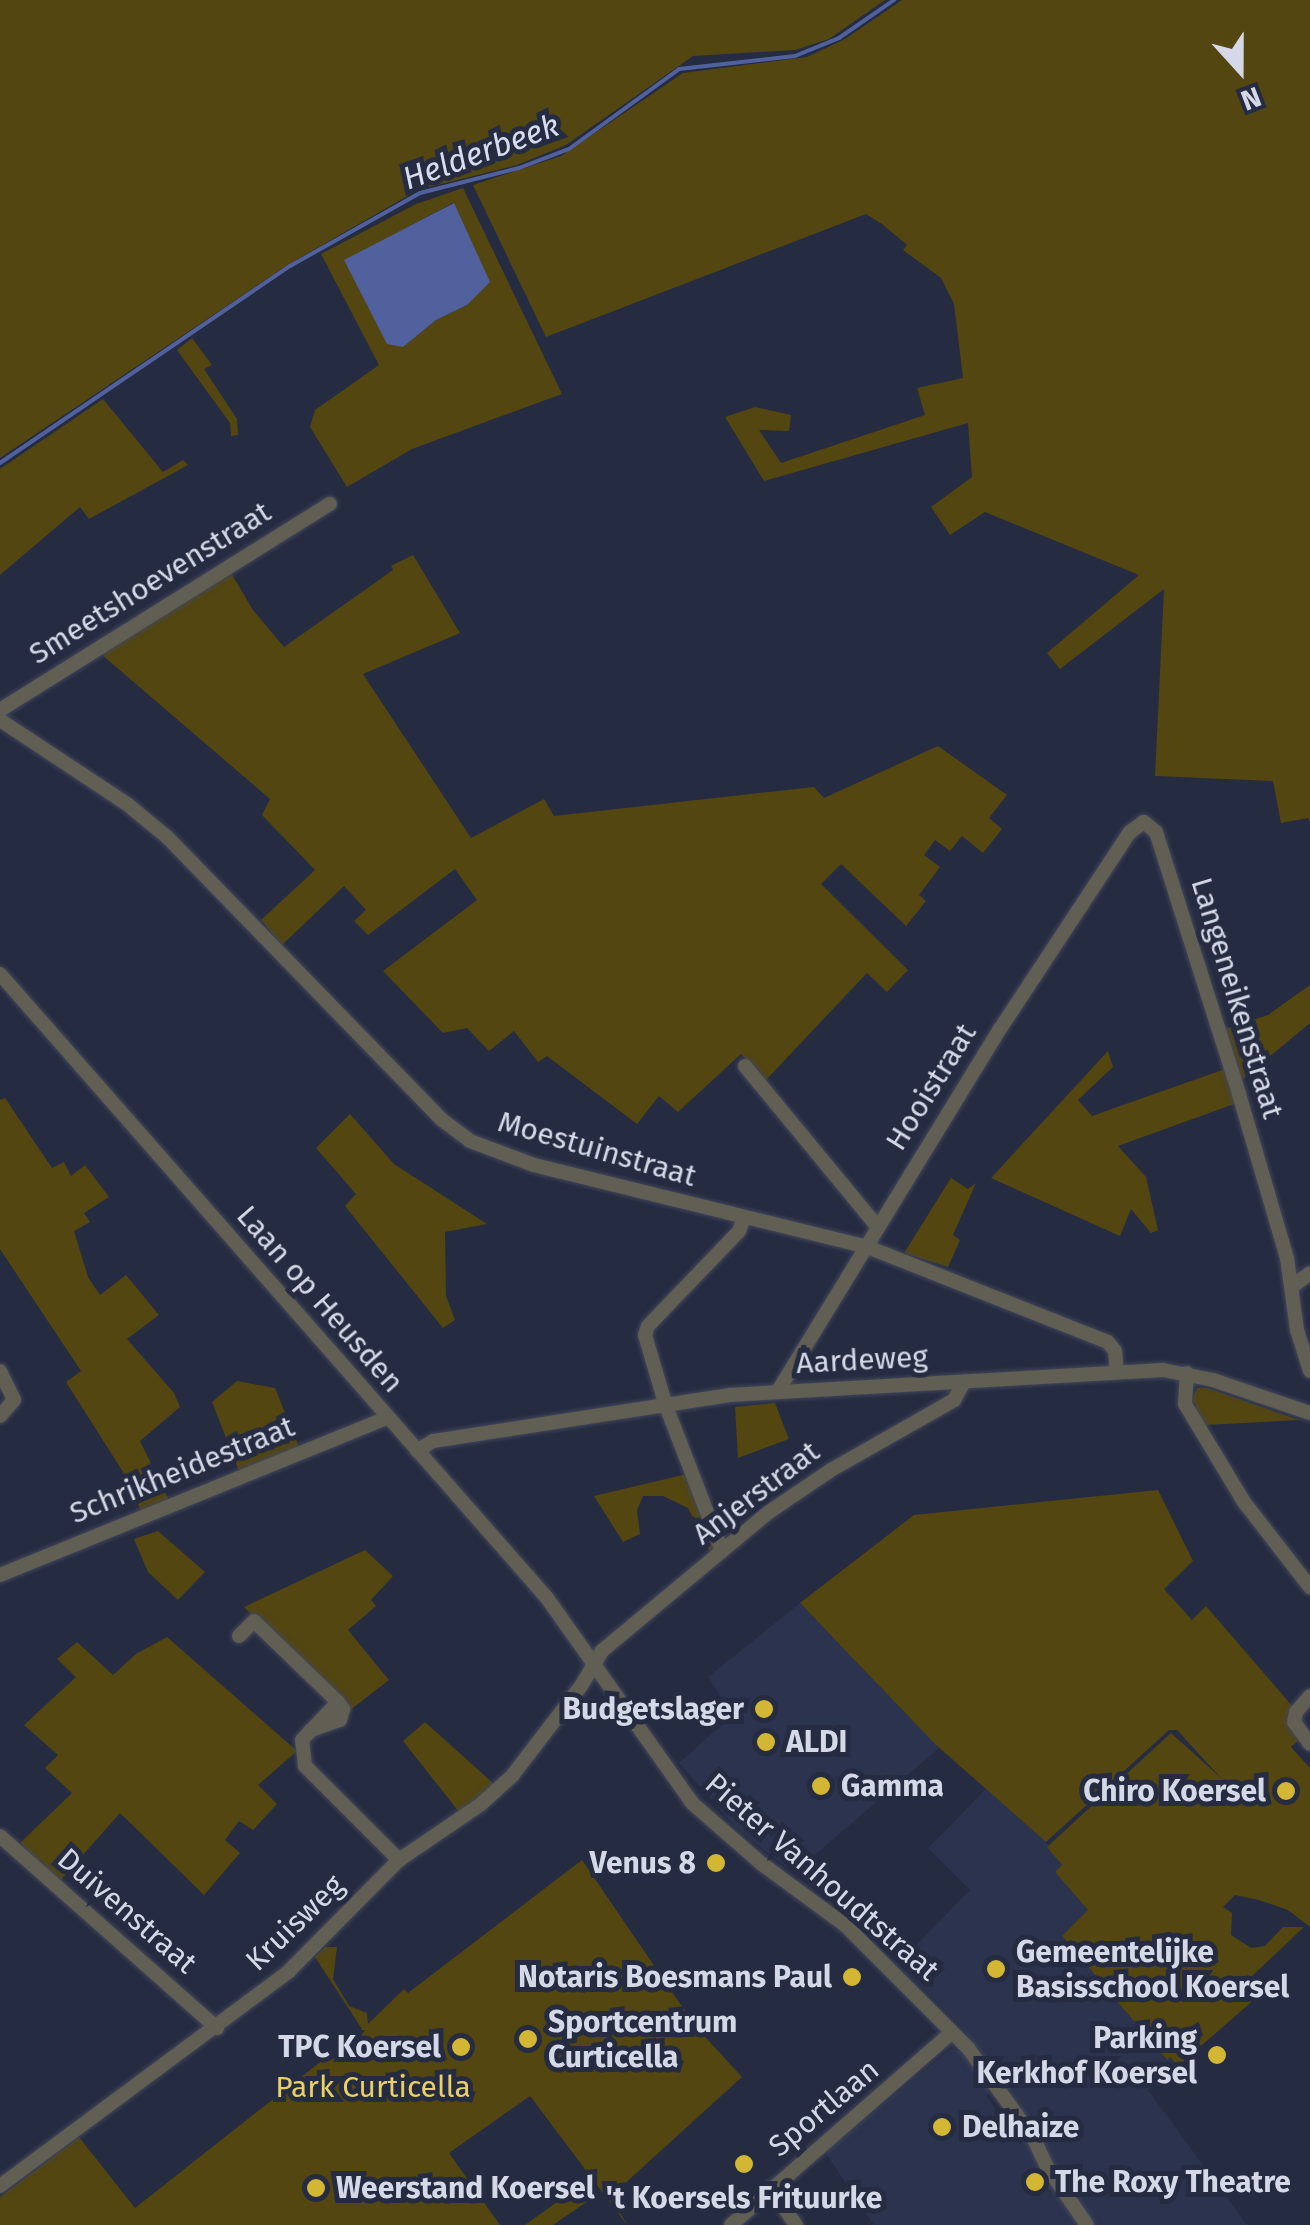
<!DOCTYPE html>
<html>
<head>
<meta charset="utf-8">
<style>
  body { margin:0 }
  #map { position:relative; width:1310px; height:2225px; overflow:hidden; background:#252b40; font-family:"Fira Sans",sans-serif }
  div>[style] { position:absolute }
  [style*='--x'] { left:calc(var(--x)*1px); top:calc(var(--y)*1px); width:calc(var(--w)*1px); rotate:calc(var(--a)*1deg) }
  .built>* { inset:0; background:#2c334e }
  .green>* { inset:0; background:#534611 }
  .water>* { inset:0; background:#51619d }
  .stream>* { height:4px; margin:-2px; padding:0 2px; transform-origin:2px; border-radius:2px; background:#51619d }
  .roads { filter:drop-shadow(0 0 2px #41475b) drop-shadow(0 0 2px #41475b) }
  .minor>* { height:14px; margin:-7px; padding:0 7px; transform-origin:7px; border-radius:7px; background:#615e53 }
  .dots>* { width:28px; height:28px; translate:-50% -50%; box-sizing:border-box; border:5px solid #252b40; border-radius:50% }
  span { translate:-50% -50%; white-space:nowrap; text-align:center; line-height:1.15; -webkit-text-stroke:10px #252b40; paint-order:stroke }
  .street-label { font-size:30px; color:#d5d9e7 }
  .poi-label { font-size:30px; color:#d5d9e7; font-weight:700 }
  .right { translate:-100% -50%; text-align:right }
  .left { translate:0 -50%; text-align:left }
  .park-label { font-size:30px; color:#ead067 }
  .water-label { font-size:32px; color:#d7ddef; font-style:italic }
  .north { position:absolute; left:1190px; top:20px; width:100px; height:100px; -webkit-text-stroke:8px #252b40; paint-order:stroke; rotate:159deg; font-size:28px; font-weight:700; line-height:40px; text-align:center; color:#d5d9e7 }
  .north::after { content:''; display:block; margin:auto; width:35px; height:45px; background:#d5d9e7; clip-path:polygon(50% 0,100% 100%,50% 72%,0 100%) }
</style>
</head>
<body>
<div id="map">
  <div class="built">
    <i style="clip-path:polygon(800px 1603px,939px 1748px,794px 1873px,737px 1829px,679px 1763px,733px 1715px,708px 1677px)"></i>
    <i style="clip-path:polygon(986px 1789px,1046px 1842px,1062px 1866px,1056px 1872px,1088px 1910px,1062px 1936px,1166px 2059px,1170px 2057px,1178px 2066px,1148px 2090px,1247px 2225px,1094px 2225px,962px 2027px,899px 1963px,970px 1890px,928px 1848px)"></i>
    <i style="clip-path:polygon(951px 2049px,964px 2051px,992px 2088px,986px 2095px,1020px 2144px,1027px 2139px,1082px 2225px,874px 2225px,825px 2152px)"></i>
  </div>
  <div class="green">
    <i style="clip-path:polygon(0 0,885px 0,829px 39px,795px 50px,693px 56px,566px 145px,517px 165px,418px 190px,289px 264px,0 458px)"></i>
    <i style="clip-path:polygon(902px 0,1310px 0,1310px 823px,1308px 818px,1281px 823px,1273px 781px,1155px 776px,1164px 589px,1060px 669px,1047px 653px,1139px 575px,985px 512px,950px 535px,931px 507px,972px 477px,968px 423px,764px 481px,725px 417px,755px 407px,791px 415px,789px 431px,759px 430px,781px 463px,925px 415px,917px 388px,963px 378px,954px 304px,941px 278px,903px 250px,907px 245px,882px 224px,866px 214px,546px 337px,473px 185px,561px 156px,683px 73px,807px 57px,845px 39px)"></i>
    <i style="clip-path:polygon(evenodd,463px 188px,562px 394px,412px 449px,347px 487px,310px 427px,315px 410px,379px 365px,321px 254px,416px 204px,463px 188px,453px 203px,467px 305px,436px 320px,403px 347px,345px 260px,453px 203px)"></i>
    <i style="clip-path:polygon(192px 338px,212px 365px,204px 369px,237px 419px,238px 435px,231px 436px,230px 423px,177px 350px)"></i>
    <i style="clip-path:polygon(103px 399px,163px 472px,183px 460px,188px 465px,89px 519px,80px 507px,0 575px,0 469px)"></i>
    <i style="clip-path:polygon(413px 555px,460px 633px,363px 674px,471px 838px,544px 799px,554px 816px,814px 787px,824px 798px,938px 746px,1007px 795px,989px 818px,1002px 829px,983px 853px,962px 836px,950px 851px,935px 840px,924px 855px,940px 867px,919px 895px,926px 901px,906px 926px,841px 864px,821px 884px,908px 970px,887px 992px,867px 973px,765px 1081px,741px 1054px,678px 1112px,659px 1096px,637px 1124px,547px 1056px,538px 1062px,514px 1031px,489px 1051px,467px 1028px,443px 1033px,383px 971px,477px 900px,455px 869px,368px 935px,354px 921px,366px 910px,344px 886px,282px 945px,261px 920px,315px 870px,262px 815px,270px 799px,101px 654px,231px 573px,253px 610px,284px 647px,393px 570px,391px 566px)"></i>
    <i style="clip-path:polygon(1310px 985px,1310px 1023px,1239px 1082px,1222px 1030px,1268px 1015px)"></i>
    <i style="clip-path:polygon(1108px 1051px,1113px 1067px,1078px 1100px,1092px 1116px,1225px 1069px,1237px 1103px,1118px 1146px,1146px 1177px,1158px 1230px,1151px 1233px,1131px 1209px,1120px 1236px,991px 1178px)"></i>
    <i style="clip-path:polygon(5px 1098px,52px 1168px,64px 1162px,71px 1176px,85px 1165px,109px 1197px,84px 1213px,90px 1222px,74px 1231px,88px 1277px,100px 1295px,126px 1275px,159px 1315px,127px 1339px,174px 1393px,180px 1407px,140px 1441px,169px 1500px,141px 1511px,123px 1472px,66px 1382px,81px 1371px,0 1249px,0 1100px)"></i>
    <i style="clip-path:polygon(350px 1114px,394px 1164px,487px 1224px,445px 1232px,446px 1296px,455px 1320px,443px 1328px,345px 1206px,356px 1194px,316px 1148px)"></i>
    <i style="clip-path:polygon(951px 1178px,968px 1189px,976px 1183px,953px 1235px,960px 1240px,948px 1267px,904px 1253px)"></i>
    <i style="clip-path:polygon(237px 1381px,275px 1388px,299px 1447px,239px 1471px,212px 1402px)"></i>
    <i style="clip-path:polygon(1197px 1388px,1207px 1388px,1299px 1420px,1205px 1425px,1192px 1399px)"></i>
    <i style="clip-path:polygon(775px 1403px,789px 1439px,738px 1458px,735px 1407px)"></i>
    <i style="clip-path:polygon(687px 1474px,717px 1546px,710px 1552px,688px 1508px,663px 1496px,643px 1496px,637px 1510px,640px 1534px,623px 1542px,594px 1496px)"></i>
    <i style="clip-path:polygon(1158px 1490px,1193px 1561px,1164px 1589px,1192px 1620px,1206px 1606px,1293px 1707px,1299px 1740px,1291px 1747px,1310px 1768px,1310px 1927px,1288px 1910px,1259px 1900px,1235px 1895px,1223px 1907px,1232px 1913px,1231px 1935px,1251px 1948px,1265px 1946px,1283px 1927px,1304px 1927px,1252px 1976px,1264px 1991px,1178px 2066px,1170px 2057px,1167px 2060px,1062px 1936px,1088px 1910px,1055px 1872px,1062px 1865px,1047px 1847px,1171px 1733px,1221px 1778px,1177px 1730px,1169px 1730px,1046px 1842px,935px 1744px,800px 1603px,914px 1515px)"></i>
    <i style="clip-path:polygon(158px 1531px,205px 1572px,178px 1600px,148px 1572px,134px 1539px)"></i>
    <i style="clip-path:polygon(365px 1550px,393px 1576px,371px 1600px,376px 1606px,348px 1630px,389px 1680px,349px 1711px,244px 1607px)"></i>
    <i style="clip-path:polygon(167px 1637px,297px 1751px,258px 1785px,277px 1804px,253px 1830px,239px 1821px,225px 1840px,240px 1853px,204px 1895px,120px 1813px,60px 1881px,20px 1843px,72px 1793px,45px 1768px,58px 1755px,24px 1725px,76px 1677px,57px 1659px,77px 1642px,113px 1675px,136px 1654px)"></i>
    <i style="clip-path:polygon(425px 1722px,494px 1784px,459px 1812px,403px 1741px)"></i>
    <i style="clip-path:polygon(582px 1860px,696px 2027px,742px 2077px,611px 2196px,627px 2225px,530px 2096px,449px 2153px,500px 2225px,0 2225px,0 2197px,79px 2137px,135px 2208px,362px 2029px,315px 1957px,325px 1947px,337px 1947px,333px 1979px,349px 2006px,367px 2013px,368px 2024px,404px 1989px,408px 1993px)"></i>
    <i style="clip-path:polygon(578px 2187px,588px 2201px,553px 2225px,525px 2225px)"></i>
  </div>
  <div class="water">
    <i style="clip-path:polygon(454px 203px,490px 282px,467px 305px,436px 320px,403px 347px,387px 344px,344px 260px)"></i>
  </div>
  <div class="stream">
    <i style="--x:0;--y:463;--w:351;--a:-34.2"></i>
    <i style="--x:290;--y:266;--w:149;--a:-29.3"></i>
    <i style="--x:420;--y:193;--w:102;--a:-14.2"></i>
    <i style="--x:519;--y:168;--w:53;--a:-20.8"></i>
    <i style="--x:569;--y:149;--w:136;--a:-36"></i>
    <i style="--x:679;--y:69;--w:117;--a:-6.4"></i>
    <i style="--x:795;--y:56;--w:48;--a:-22.2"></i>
    <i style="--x:839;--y:38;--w:67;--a:-34.6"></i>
  </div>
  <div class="roads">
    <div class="minor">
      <i style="--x:0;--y:710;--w:389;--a:-32"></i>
      <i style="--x:0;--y:720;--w:152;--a:33.5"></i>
      <i style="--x:127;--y:804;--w:52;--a:39.5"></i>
      <i style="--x:167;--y:837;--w:393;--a:45.8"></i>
      <i style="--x:441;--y:1119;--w:36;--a:37"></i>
      <i style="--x:470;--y:1141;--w:68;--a:20.6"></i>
      <i style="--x:534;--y:1165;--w:341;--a:13.8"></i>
      <i style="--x:865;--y:1246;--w:261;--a:21.6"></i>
      <i style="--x:1108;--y:1342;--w:11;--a:52"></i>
      <i style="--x:1115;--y:1351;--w:21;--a:85"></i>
      <i style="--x:0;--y:974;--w:830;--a:48.76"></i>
      <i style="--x:547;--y:1598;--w:251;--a:54.7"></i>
      <i style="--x:692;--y:1803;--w:93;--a:41.1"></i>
      <i style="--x:762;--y:1864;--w:104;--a:36.4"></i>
      <i style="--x:846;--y:1926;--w:173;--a:45"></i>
      <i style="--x:968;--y:2048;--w:110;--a:53.9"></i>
      <i style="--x:1033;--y:2137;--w:33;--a:65"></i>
      <i style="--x:1047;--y:2167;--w:70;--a:55.4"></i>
      <i style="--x:745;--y:1066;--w:206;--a:50.5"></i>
      <i style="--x:1293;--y:1286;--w:21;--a:-37"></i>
      <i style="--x:0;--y:1371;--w:32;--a:64"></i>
      <i style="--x:14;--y:1400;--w:21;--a:131"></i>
      <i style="--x:1187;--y:1373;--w:31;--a:94"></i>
      <i style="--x:1185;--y:1404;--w:114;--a:59"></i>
      <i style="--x:1244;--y:1502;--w:108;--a:52.2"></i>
      <i style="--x:778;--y:1391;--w:425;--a:-58.5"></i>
      <i style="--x:1000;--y:1029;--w:236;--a:-56.6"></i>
      <i style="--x:1130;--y:832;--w:17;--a:-36"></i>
      <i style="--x:1144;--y:822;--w:16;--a:40"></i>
      <i style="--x:1156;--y:832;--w:275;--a:72.4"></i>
      <i style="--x:1239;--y:1094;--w:171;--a:73.7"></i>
      <i style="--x:1287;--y:1258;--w:73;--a:82.1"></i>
      <i style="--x:1297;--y:1330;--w:43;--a:72.4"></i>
      <i style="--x:417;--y:1451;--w:19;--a:-32"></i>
      <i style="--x:433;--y:1441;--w:300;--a:-8.8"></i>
      <i style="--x:729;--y:1395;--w:435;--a:-3.3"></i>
      <i style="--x:1163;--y:1370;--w:51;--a:11.3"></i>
      <i style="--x:1213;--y:1380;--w:102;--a:18.8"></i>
      <i style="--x:722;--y:1551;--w:159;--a:-111.1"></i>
      <i style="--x:665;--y:1403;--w:71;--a:-106.4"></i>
      <i style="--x:645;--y:1335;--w:9;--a:-72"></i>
      <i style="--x:648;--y:1326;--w:132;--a:-46.2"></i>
      <i style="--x:739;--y:1231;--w:14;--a:-69"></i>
      <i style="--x:0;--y:1575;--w:417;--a:-22.1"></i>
      <i style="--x:239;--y:1636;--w:21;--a:-45"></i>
      <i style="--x:254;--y:1621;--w:117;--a:44"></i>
      <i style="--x:338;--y:1702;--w:9;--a:54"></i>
      <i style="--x:343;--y:1709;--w:11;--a:105"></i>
      <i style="--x:340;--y:1720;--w:31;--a:161"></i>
      <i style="--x:1310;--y:1696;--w:21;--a:131"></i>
      <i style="--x:1296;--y:1712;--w:10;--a:101"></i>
      <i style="--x:1294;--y:1722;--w:27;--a:54"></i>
      <i style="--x:338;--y:1702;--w:52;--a:133.5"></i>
      <i style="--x:302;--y:1740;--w:26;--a:83"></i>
      <i style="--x:305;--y:1766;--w:133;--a:45"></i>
      <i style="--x:0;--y:1836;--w:290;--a:41.5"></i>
      <i style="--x:0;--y:2186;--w:360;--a:-36.6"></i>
      <i style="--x:289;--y:1971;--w:156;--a:-45.3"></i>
      <i style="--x:399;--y:1860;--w:99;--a:-34.3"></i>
      <i style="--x:481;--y:1804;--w:42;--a:-42.1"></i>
      <i style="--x:512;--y:1776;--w:113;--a:-52.5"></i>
      <i style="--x:581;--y:1686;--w:41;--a:-59"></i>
      <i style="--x:602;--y:1651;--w:217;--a:-39.8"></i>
      <i style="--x:769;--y:1512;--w:75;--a:-34.1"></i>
      <i style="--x:831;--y:1470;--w:142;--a:-29.6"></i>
      <i style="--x:954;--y:1400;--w:21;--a:-61"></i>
      <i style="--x:771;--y:2188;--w:45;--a:56"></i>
      <i style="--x:731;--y:2225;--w:293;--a:-41.1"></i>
    </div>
  </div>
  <div class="dots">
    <i style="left:764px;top:1709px;background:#d4b635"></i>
    <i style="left:766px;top:1742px;background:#d4b635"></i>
    <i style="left:821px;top:1786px;background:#d4b635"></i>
    <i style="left:1286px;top:1791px;background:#d4b635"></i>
    <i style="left:716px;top:1863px;background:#d4b635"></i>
    <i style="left:996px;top:1969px;background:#d4b635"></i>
    <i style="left:852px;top:1977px;background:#d4b635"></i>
    <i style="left:528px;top:2039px;background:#d4b635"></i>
    <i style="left:461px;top:2047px;background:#d4b635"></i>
    <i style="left:1217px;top:2055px;background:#d4b635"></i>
    <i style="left:942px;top:2127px;background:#d4b635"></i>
    <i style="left:744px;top:2164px;background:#d4b635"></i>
    <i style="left:1035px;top:2182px;background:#d4b635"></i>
    <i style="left:316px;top:2188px;background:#d4b635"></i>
  </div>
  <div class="street-label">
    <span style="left:150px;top:583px;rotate:-32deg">Smeetshoevenstraat</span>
    <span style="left:1237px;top:998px;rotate:73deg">Langeneikenstraat</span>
    <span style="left:931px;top:1087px;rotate:-58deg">Hooistraat</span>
    <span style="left:597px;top:1149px;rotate:16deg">Moestuinstraat</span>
    <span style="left:320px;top:1299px;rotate:49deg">Laan op Heusden</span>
    <span style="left:862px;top:1360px;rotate:-3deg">Aardeweg</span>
    <span style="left:182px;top:1470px;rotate:-22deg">Schrikheidestraat</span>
    <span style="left:756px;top:1493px;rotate:-37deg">Anjerstraat</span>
    <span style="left:822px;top:1877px;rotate:41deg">Pieter Vanhoudtstraat</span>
    <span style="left:127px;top:1911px;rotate:41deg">Duivenstraat</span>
    <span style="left:295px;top:1923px;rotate:-44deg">Kruisweg</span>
    <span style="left:824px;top:2108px;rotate:-40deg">Sportlaan</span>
  </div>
  <div class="poi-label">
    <span class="right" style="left:744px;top:1709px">Budgetslager</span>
    <span class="left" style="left:786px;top:1742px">ALDI</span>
    <span class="left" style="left:841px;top:1786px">Gamma</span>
    <span class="right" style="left:1266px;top:1791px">Chiro Koersel</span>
    <span class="right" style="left:696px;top:1863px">Venus 8</span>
    <span class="left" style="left:1016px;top:1969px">Gemeentelijke<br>Basisschool Koersel</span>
    <span class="right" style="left:832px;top:1977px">Notaris Boesmans Paul</span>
    <span class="left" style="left:548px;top:2039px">Sportcentrum<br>Curticella</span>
    <span class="right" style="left:1197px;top:2055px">Parking<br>Kerkhof Koersel</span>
    <span class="right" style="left:441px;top:2047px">TPC Koersel</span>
    <span class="left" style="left:962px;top:2127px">Delhaize</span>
    <span class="left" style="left:1055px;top:2182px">The Roxy Theatre</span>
    <span class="left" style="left:336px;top:2188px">Weerstand Koersel</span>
    <span style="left:744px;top:2198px">'t Koersels Frituurke</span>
  </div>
  <div class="park-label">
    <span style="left:373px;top:2087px">Park Curticella</span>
  </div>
  <div class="water-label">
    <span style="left:481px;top:152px;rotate:-20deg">Helderbeek</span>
  </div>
  <div class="north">N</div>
</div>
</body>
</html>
